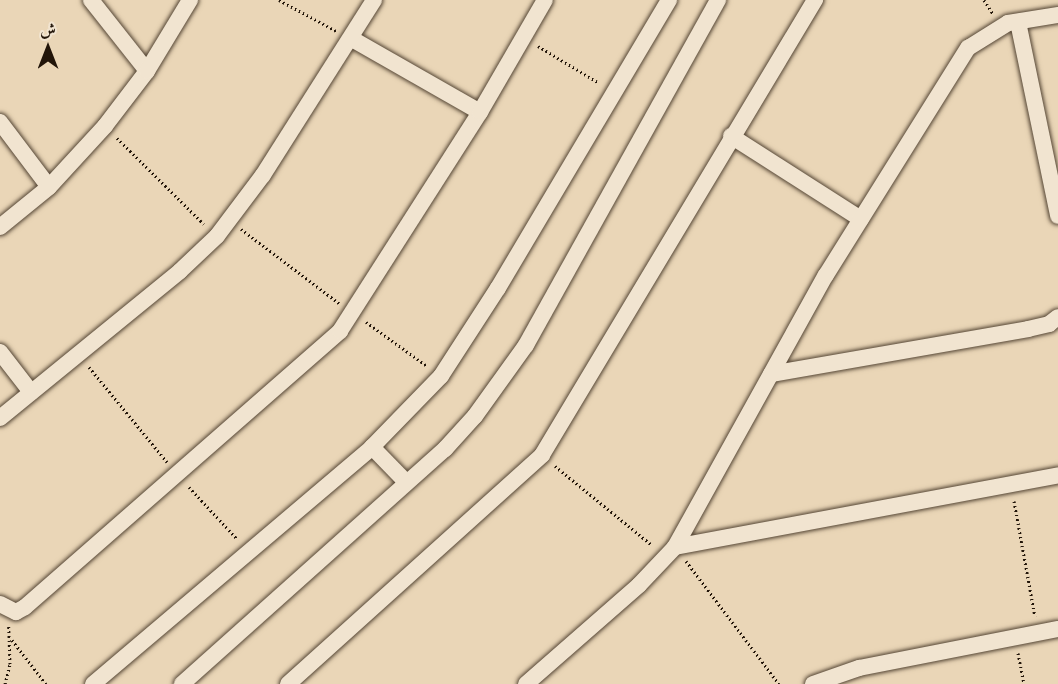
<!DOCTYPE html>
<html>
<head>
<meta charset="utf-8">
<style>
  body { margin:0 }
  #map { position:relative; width:1058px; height:684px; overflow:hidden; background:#ead6b7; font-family:"IM FELL DW Pica",Amiri,serif }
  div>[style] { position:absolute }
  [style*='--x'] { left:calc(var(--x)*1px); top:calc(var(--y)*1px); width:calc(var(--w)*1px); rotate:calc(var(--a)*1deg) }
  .path>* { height:3px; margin-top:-1.5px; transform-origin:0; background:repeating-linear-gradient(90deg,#221509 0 1.5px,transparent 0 4.5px) }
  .roads { filter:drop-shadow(0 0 2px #544534) drop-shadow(0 0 2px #544534) }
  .minor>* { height:16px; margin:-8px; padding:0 8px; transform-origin:8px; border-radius:8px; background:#f1e4d0 }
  span { translate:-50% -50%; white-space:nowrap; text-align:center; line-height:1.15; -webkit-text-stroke:6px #f1e4d0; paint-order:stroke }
  .north { position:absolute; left:18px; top:18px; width:60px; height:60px; -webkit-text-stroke:4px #f1e4d0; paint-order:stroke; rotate:0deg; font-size:16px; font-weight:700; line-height:24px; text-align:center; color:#221509 }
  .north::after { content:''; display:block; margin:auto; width:21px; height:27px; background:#221509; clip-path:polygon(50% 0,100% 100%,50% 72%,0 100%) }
</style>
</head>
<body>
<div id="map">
  <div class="path">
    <i style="--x:279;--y:0;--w:65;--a:28.5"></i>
    <i style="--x:984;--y:0;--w:17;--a:57"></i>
    <i style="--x:538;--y:46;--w:71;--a:31.2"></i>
    <i style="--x:117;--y:138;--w:122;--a:44.7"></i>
    <i style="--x:241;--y:229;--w:123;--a:37.1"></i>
    <i style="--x:366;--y:322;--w:75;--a:35.8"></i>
    <i style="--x:89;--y:367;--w:123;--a:50.6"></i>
    <i style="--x:555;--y:466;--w:125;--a:39.2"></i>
    <i style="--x:189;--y:487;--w:72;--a:47.2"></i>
    <i style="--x:1014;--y:501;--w:117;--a:79.7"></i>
    <i style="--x:686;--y:561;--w:154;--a:52.9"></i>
    <i style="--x:12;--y:640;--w:56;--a:52.3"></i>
    <i style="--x:1018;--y:653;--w:32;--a:79"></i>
    <i style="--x:5;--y:684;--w:21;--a:-76"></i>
    <i style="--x:10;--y:664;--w:38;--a:-92"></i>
  </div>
  <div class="roads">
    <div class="minor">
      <i style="--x:91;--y:0;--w:90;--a:51.7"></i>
      <i style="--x:1018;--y:22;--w:198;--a:78.3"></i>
      <i style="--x:352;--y:39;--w:147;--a:29.7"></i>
      <i style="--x:0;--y:122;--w:81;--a:53"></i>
      <i style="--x:731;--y:136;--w:154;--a:32.6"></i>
      <i style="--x:0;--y:227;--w:63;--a:-39.2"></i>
      <i style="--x:49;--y:187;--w:83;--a:-47.4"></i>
      <i style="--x:105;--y:126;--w:69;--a:-52.6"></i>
      <i style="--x:147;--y:71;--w:83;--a:-58.8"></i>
      <i style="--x:0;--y:352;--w:51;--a:52.2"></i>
      <i style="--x:771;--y:374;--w:261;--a:-9.9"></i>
      <i style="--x:1028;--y:329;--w:22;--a:-13"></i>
      <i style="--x:1049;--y:324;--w:11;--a:-38"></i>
      <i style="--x:0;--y:418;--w:232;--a:-39.2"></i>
      <i style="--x:180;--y:271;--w:51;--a:-43.4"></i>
      <i style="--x:217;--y:236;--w:76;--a:-53"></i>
      <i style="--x:263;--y:175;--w:207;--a:-57.6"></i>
      <i style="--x:372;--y:447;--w:49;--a:45.8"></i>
      <i style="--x:675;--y:547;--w:390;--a:-10.6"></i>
      <i style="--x:0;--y:604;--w:18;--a:27"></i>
      <i style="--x:16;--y:612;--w:10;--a:-29"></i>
      <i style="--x:25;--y:607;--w:419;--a:-41.2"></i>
      <i style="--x:340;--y:331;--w:260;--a:-57.4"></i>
      <i style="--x:480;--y:112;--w:129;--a:-59.9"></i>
      <i style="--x:93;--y:684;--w:366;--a:-40.3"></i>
      <i style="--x:372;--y:447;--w:99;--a:-45.8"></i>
      <i style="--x:441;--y:376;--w:105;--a:-57.1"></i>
      <i style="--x:498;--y:288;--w:335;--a:-59.3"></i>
      <i style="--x:182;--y:684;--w:353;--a:-41.8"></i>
      <i style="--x:445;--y:449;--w:45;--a:-47.7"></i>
      <i style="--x:475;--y:416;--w:87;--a:-54.3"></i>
      <i style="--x:526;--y:345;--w:395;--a:-60.9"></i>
      <i style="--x:288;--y:684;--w:342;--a:-42"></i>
      <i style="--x:542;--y:455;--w:531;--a:-59.04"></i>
      <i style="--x:526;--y:684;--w:150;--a:-41.2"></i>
      <i style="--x:639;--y:585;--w:52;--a:-46.5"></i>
      <i style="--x:675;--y:547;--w:311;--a:-61"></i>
      <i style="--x:826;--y:275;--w:268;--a:-58"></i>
      <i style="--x:968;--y:48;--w:47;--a:-32"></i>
      <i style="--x:1008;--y:23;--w:51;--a:-9.1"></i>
      <i style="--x:813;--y:684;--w:49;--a:-19.2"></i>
      <i style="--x:859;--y:668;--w:203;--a:-11.1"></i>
    </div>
  </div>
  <div class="north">ش</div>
</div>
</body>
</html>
